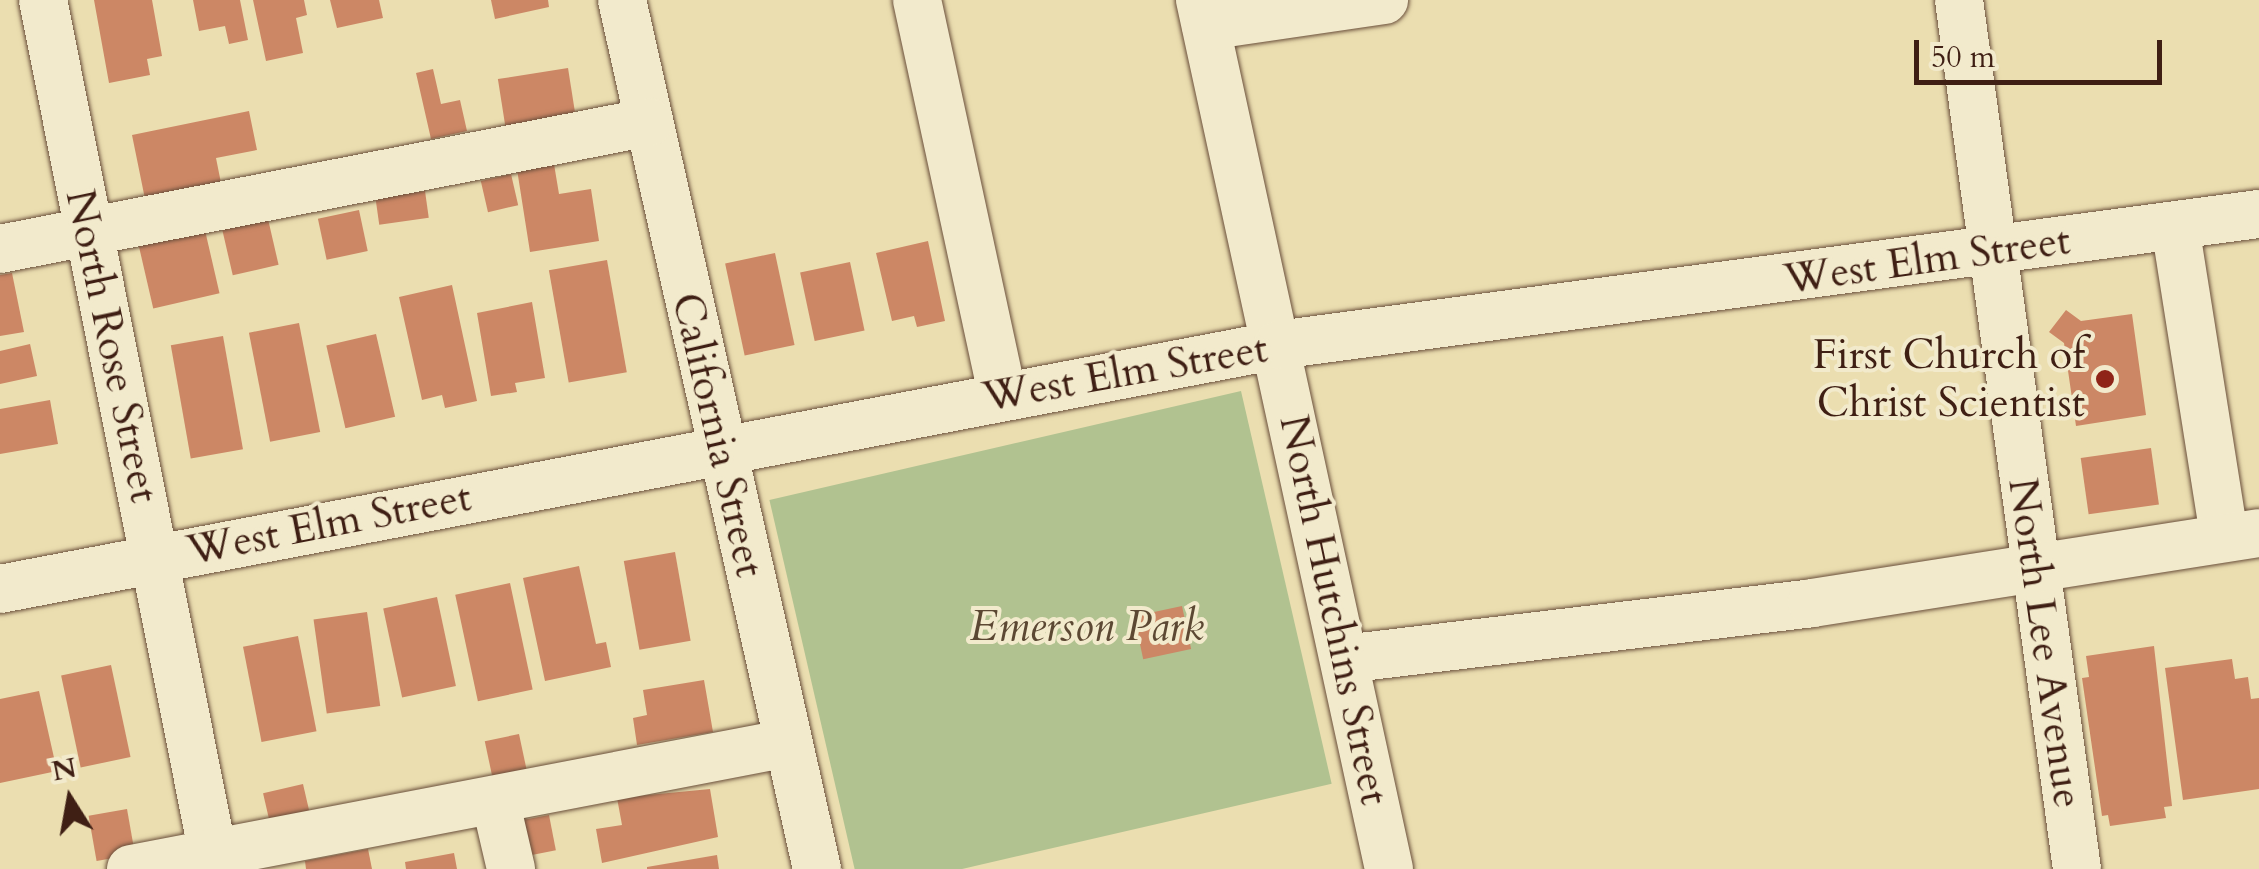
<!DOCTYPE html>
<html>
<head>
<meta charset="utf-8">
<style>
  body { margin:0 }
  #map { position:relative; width:2259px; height:869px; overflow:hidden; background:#ebdeb0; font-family:Cardo,serif }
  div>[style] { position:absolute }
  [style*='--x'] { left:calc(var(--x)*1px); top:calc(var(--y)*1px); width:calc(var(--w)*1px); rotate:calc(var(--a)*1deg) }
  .green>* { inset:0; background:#b1c290; transform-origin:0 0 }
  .building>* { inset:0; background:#cc8765; transform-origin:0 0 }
  .roads { filter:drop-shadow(0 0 2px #6a4f3b) drop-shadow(0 0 2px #6a4f3b) }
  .minor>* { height:48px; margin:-24px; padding:0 24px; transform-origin:24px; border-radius:24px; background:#f2eacc }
  .dots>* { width:28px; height:28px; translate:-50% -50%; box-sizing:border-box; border:5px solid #f2eacc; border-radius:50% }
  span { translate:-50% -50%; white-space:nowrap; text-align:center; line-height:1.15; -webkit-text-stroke:8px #f2eacc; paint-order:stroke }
  .street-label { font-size:42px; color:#3f1f14 }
  .poi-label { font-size:42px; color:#3f1f14 }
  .right { translate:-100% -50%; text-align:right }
  .park-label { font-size:42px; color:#5c4833; font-style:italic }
  .north { position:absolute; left:20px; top:749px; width:100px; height:100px; -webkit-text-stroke:8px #f2eacc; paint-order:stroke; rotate:349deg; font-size:28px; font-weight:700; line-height:40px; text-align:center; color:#3f1f14 }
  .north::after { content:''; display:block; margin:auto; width:35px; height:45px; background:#3f1f14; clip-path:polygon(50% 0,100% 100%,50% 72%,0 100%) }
  .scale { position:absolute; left:1914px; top:40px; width:248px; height:45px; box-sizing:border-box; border:5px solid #3f1f14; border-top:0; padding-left:12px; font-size:30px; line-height:35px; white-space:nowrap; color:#3f1f14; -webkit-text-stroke:8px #f2eacc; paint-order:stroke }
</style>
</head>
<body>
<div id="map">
  <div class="green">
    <i style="left:1241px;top:391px;width:403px;height:484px;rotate:77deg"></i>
  </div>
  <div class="building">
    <i style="clip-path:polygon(94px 0,152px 0,162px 56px,147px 59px,150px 75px,109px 83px)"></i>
    <i style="clip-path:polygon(193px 0,240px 0,248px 40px,229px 44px,225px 26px,199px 31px)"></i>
    <i style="clip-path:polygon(253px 0,304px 0,307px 15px,296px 18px,303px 53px,266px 61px)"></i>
    <i style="clip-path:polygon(330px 0,379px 0,383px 18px,337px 28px)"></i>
    <i style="clip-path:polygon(491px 0,548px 0,549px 7px,495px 19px)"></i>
    <i style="left:568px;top:68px;width:50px;height:71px;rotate:81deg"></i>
    <i style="clip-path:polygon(433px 69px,441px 104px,460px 100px,467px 131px,431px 139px,416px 73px)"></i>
    <i style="clip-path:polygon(249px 111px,257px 150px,216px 158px,221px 183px,145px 199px,132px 135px)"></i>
    <i style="clip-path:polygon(553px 158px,559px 194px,591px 189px,599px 241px,530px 252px,516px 163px)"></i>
    <i style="left:511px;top:174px;width:32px;height:31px;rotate:77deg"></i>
    <i style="left:425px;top:191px;width:27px;height:50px;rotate:82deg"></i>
    <i style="left:359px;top:210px;width:42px;height:42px;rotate:78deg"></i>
    <i style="left:268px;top:219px;width:47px;height:47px;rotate:77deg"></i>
    <i style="left:204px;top:226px;width:69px;height:68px;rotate:77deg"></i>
    <i style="clip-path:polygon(928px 241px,945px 321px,917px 327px,914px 316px,892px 321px,876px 253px)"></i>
    <i style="left:775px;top:253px;width:94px;height:51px;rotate:78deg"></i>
    <i style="left:607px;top:260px;width:114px;height:59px;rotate:80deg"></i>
    <i style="left:850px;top:262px;width:70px;height:51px;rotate:78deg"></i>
    <i style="clip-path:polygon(12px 273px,24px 332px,0 336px,0 275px)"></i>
    <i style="clip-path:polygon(452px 285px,477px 401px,445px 408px,442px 395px,422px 400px,399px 297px)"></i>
    <i style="clip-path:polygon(532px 302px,545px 378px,515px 383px,517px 392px,491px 396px,477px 313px)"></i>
    <i style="clip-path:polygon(2066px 310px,2081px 321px,2132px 314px,2146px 415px,2076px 426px,2064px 343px,2049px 332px)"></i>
    <i style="left:299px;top:323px;width:111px;height:51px;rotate:79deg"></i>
    <i style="left:376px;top:334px;width:85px;height:51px;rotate:77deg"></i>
    <i style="left:223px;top:336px;width:115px;height:53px;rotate:80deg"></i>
    <i style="clip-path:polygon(30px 344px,37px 376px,0 384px,0 351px)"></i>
    <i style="clip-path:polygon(50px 400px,58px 444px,0 454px,0 409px)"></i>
    <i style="left:2151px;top:448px;width:57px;height:71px;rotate:82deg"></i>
    <i style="left:675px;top:552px;width:90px;height:52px;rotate:80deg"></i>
    <i style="clip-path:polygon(579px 566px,596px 644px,606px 642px,611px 667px,545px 681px,523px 578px)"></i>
    <i style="left:510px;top:583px;width:109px;height:56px;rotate:78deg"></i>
    <i style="left:437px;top:597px;width:91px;height:55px;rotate:78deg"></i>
    <i style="left:1182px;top:606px;width:44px;height:49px;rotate:78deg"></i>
    <i style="left:367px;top:612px;width:95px;height:54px;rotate:82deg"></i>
    <i style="left:298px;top:636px;width:97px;height:56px;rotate:79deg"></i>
    <i style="clip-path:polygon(2154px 646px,2172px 806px,2164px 807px,2166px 818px,2110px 826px,2108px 815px,2102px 816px,2082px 678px,2089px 677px,2086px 656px)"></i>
    <i style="clip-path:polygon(2232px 659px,2235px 679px,2248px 677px,2251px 699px,2259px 698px,2259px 789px,2183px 800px,2165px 668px)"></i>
    <i style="left:111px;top:665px;width:94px;height:51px;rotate:78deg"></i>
    <i style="clip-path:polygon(704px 680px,713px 732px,637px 745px,633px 718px,647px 715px,643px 690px)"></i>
    <i style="clip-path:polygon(39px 691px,57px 771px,0 783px,0 699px)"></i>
    <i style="left:519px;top:734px;width:42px;height:35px;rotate:78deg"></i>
    <i style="left:303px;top:784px;width:37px;height:41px;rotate:77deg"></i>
    <i style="clip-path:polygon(710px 789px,718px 837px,602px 863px,596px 829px,622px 825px,617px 798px)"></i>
    <i style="left:127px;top:809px;width:46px;height:39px;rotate:80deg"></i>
    <i style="left:549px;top:815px;width:36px;height:36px;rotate:79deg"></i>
    <i style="clip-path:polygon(368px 849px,372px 869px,306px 869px,305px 861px)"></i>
    <i style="clip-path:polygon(454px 853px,457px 869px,406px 869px,405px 862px)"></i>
    <i style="clip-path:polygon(717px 855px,719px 869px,647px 869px,647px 867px)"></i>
  </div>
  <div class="roads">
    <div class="minor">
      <i style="--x:43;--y:0;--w:886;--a:78.74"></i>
      <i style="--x:622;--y:0;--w:891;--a:77.35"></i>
      <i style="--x:917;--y:0;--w:402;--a:77.8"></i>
      <i style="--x:1200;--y:0;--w:889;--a:77.73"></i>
      <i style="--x:1959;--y:0;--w:877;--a:82.27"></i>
      <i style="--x:1206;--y:26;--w:180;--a:-8.3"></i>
      <i style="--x:2175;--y:226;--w:315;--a:81"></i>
      <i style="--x:0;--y:249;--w:661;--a:-11.07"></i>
      <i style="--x:0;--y:589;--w:1301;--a:-10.81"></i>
      <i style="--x:1278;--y:345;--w:990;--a:-7.61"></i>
      <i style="--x:1344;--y:659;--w:471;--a:-6.8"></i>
      <i style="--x:1812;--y:603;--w:452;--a:-8.9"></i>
      <i style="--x:495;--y:800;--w:71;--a:76.9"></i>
      <i style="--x:131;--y:869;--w:669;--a:-10.86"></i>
    </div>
  </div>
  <div class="dots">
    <i style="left:2105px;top:379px;background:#8f2418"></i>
  </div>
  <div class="street-label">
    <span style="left:1927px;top:260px;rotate:-8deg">West Elm Street</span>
    <span style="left:112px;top:346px;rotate:78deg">North Rose Street</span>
    <span style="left:1125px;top:373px;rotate:-10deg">West Elm Street</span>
    <span style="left:718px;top:435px;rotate:77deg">California Street</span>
    <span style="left:329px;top:524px;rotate:-11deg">West Elm Street</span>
    <span style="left:1334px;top:610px;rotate:78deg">North Hutchins Street</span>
    <span style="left:2045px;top:643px;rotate:82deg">North Lee Avenue</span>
  </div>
  <div class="poi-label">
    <span class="right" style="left:2085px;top:379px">First Church of<br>Christ Scientist</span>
  </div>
  <div class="park-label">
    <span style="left:1087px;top:627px">Emerson Park</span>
  </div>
  <div class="north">N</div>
  <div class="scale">50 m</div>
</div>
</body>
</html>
